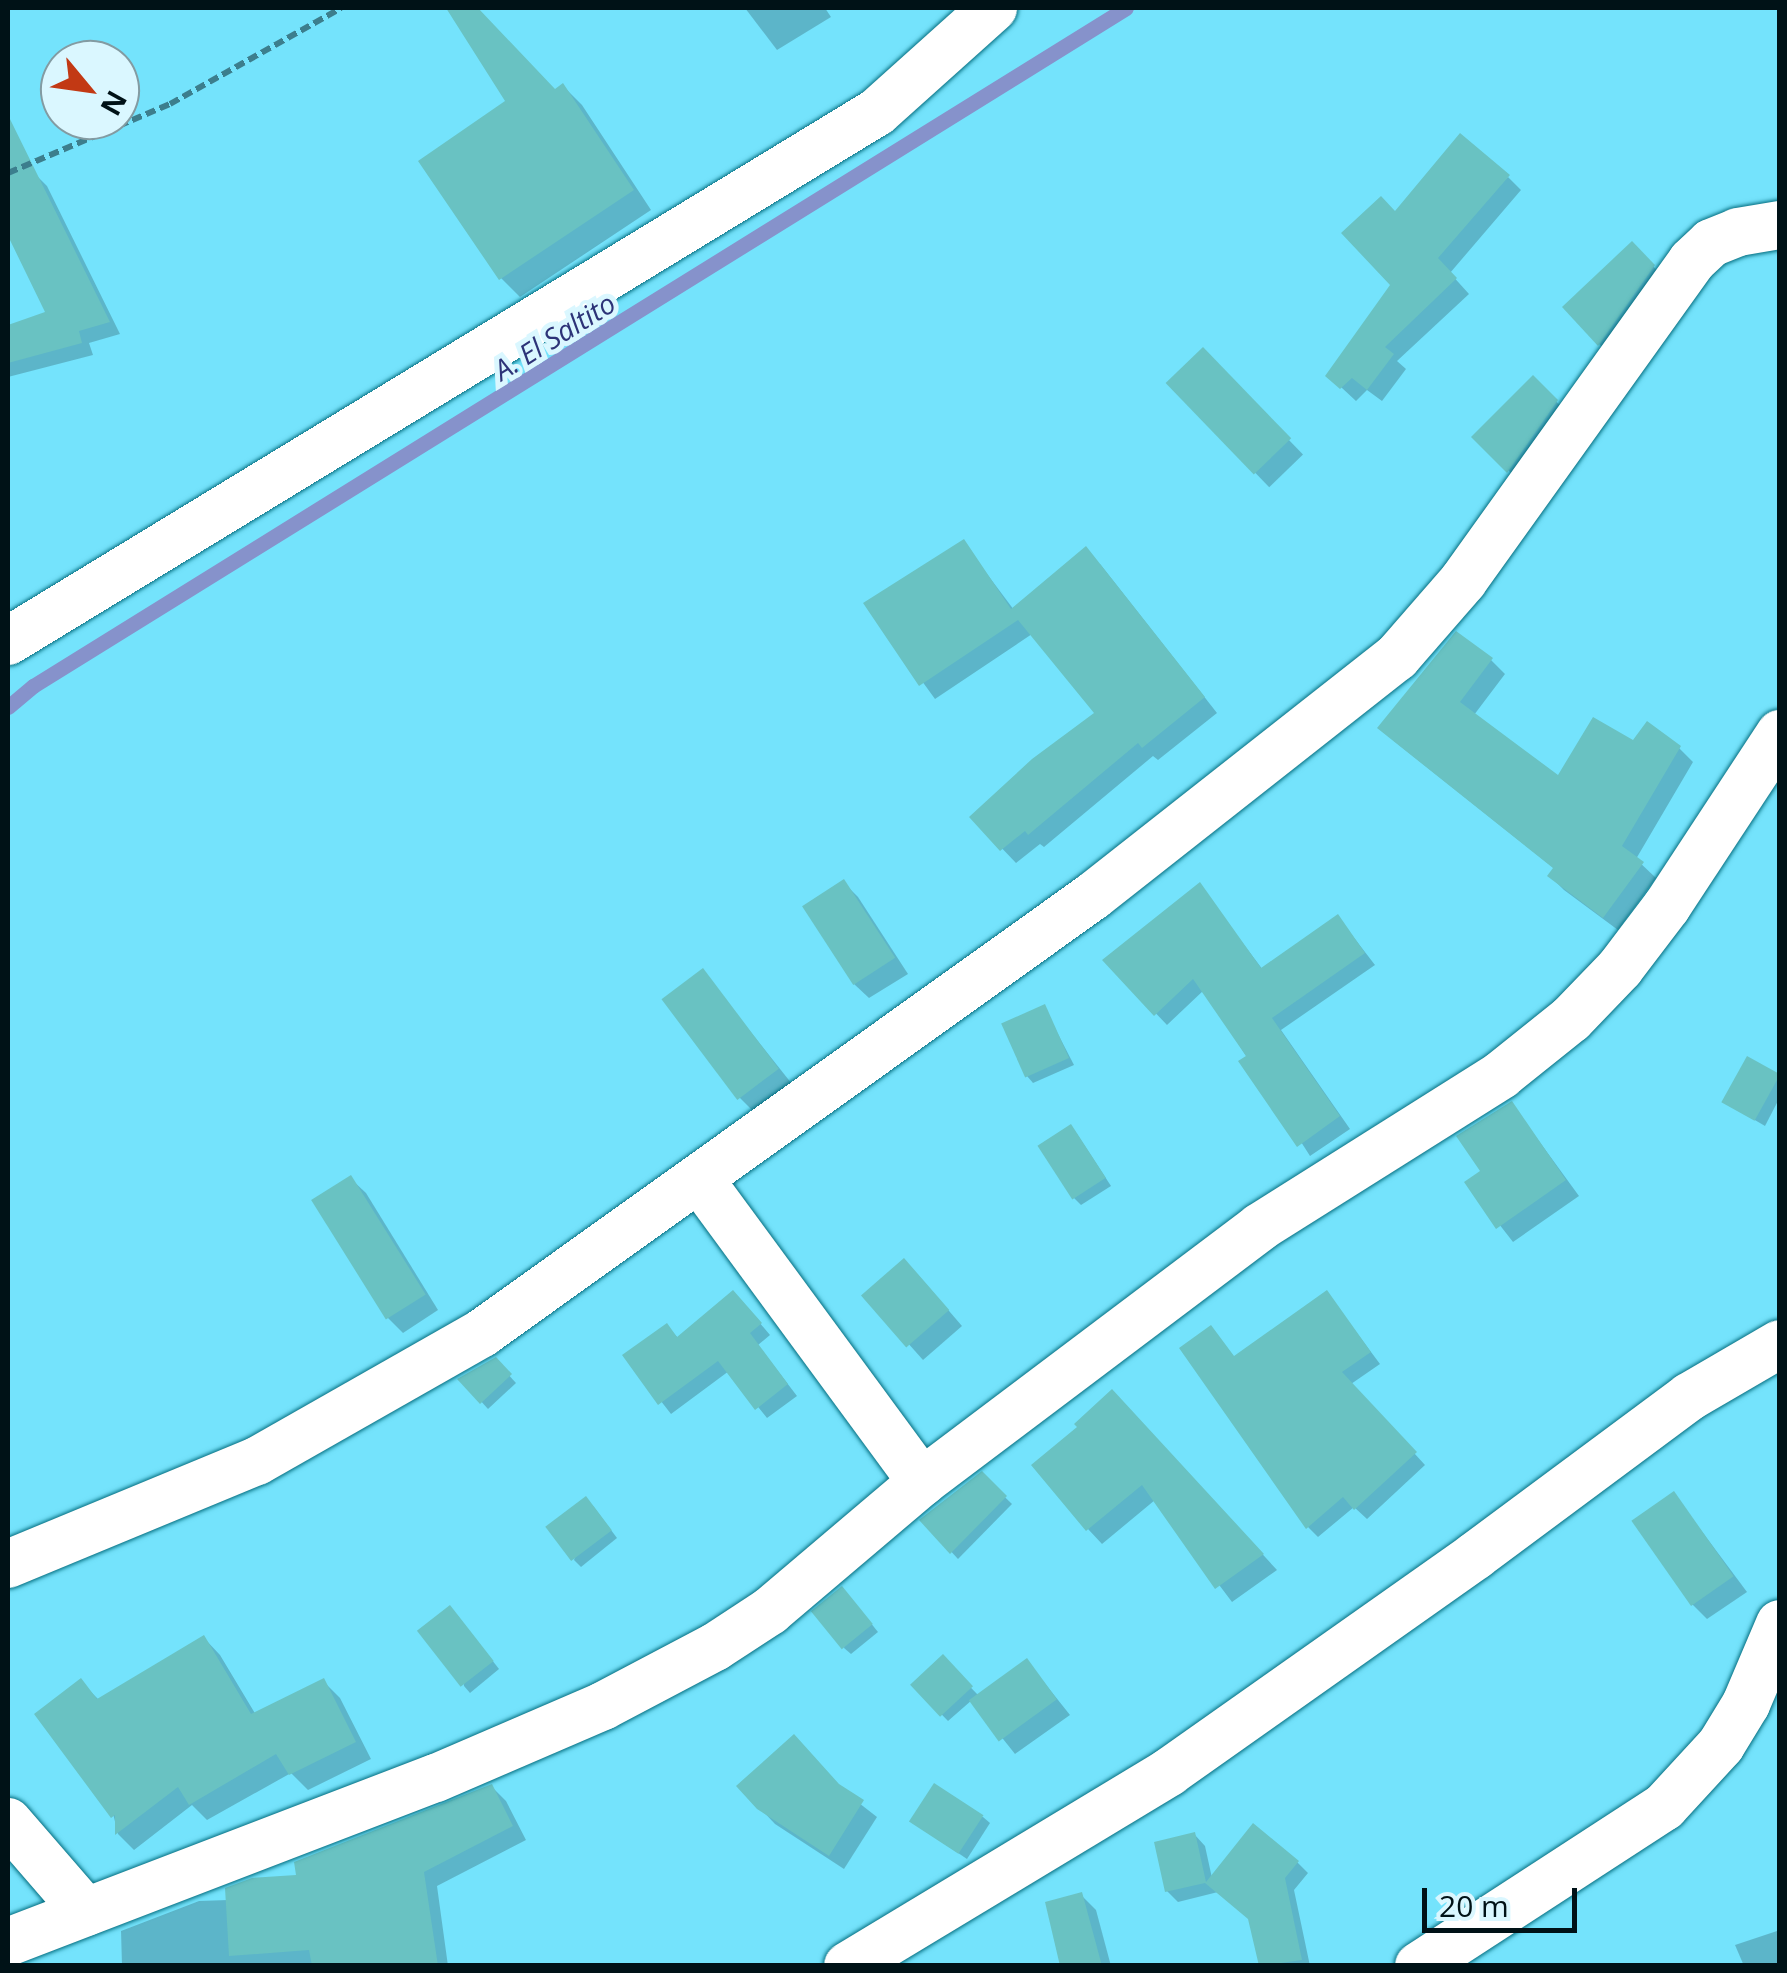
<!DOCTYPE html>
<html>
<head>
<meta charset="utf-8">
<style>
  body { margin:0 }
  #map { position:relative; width:1787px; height:1973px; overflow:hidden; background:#74e3fc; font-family:"Open Sans",sans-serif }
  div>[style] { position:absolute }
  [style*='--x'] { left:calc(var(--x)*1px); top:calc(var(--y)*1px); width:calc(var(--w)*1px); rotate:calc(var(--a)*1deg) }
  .shadow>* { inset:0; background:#0003; transform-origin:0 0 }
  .stream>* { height:15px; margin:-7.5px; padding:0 7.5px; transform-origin:7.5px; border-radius:7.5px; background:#8692cb }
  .building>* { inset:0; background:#69c2c2; transform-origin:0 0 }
  .path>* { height:6px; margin-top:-3px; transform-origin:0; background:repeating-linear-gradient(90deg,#3c7e8d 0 10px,transparent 0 15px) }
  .roads { filter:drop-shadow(0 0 2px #046d7f) drop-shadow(0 0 2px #046d7f) }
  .minor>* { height:48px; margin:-24px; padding:0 24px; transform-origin:24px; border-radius:24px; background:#fff }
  span { translate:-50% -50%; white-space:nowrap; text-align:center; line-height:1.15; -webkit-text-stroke:10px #daf7ff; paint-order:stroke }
  .water-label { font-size:28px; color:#2d3378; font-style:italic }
  .frame { position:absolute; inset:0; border:10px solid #001217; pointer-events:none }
  .north { position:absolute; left:40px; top:40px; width:100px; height:100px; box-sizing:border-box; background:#daf7ff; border:2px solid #839ba2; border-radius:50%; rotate:119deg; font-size:28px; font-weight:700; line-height:40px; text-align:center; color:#001217 }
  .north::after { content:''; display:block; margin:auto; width:35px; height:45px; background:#c23914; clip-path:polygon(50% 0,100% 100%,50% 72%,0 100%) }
  .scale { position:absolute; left:1422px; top:1888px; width:155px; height:45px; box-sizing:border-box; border:5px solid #001217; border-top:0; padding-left:12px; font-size:30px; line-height:35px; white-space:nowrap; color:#001217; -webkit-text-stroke:8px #daf7ff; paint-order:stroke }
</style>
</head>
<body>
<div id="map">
  <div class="shadow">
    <i style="clip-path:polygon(449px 8px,475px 8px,555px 92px,563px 86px,582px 105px,651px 210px,520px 297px,501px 278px,509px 102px)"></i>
    <i style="clip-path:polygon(745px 8px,825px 8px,831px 17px,777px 50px)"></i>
    <i style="clip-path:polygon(35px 174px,47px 186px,120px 334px,89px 343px,93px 355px,8px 377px,8px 328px,48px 313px,8px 230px,8px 188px)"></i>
    <i style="clip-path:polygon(1508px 177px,1521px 190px,1450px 273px,1469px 294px,1397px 361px,1406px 369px,1382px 401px,1367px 390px,1356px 401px,1328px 375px,1393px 285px)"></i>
    <i style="clip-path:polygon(1632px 244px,1668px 282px,1614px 358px,1599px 344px)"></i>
    <i style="left:1203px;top:351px;width:144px;height:47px;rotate:46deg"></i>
    <i style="clip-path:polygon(1533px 379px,1572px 417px,1523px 485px,1475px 437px)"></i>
    <i style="clip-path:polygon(963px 542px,1014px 610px,1100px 564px,1217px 713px,1158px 760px,1153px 756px,1044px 847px,1040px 844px,1016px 863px,972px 817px,1097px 713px,1032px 634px,935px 699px,866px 604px)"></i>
    <i style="clip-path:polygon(1491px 660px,1505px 674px,1474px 715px,1559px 779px,1633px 744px,1679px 748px,1693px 762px,1636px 859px,1656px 878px,1618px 930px,1564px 890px,1550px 876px,1555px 869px,1394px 741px)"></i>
    <i style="clip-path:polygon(843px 882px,858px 897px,908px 974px,869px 998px,854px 984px,805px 907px)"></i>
    <i style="clip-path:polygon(1199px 885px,1263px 970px,1338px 917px,1375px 965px,1281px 1030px,1350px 1129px,1310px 1156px,1204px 990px,1167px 1025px,1105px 960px)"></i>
    <i style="clip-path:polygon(702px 971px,792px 1084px,755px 1113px,740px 1098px)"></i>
    <i style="clip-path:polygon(1044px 1007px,1074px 1065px,1033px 1083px,1027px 1076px)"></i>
    <i style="clip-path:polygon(1748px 1060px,1780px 1076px,1780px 1097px,1765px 1126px,1726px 1103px)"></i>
    <i style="clip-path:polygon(1512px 1104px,1579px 1196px,1513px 1242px,1467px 1183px,1483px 1172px)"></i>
    <i style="clip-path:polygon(1077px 1134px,1111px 1186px,1081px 1205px,1074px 1198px)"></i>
    <i style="clip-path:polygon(351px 1179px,366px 1193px,438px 1310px,403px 1333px,388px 1318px)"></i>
    <i style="clip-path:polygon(919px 1276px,962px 1326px,923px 1360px,865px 1295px)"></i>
    <i style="clip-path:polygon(1327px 1293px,1380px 1364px,1351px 1384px,1425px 1465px,1367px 1519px,1354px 1507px,1318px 1537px,1308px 1527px,1211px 1328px,1235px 1358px)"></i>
    <i style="clip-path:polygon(743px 1303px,770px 1335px,758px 1345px,797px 1396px,767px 1418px,729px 1371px,671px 1414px,625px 1355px,667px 1326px,679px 1339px)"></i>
    <i style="clip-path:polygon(495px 1360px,516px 1383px,488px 1409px,461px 1379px)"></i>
    <i style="clip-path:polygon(1127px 1407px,1277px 1570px,1232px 1602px,1155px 1500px,1102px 1544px,1088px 1529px)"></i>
    <i style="clip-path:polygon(982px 1475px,1012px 1504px,958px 1559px,923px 1521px)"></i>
    <i style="clip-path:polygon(1674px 1494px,1747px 1592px,1707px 1619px,1692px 1604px)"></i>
    <i style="clip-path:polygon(593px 1506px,617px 1538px,581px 1567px,574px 1560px)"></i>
    <i style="clip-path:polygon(849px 1596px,878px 1632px,851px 1654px,844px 1648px)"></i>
    <i style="clip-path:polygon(457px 1615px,499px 1669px,470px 1693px,464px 1686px)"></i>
    <i style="clip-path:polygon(204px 1638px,220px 1655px,256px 1715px,323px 1681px,340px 1698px,371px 1759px,308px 1790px,291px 1773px,207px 1820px,192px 1805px,134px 1850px,118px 1834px,81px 1682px,99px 1700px)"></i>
    <i style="clip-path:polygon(942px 1658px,978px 1695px,1027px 1661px,1070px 1715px,1015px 1754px,972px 1700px,948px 1721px,913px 1685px)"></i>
    <i style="clip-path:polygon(492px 1787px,506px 1801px,526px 1840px,437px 1886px,448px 1966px,122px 1966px,121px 1931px,199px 1901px,228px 1900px,299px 1877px)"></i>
    <i style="clip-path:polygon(841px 1789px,877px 1817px,844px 1869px,775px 1824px,759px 1807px)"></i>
    <i style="clip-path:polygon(983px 1817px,990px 1823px,967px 1859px,912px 1822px)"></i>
    <i style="clip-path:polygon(1195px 1835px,1205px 1846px,1212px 1878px,1297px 1862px,1308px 1873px,1294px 1890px,1310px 1966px,1261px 1966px,1251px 1920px,1218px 1892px,1178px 1902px,1167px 1891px)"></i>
    <i style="clip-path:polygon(1081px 1895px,1096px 1910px,1111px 1966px,1062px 1966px)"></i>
    <i style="clip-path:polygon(1780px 1930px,1780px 1966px,1744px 1966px,1735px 1945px)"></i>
  </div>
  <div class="stream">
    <i style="--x:8;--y:707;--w:33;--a:-40"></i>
    <i style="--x:33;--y:686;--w:1286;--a:-31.81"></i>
  </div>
  <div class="building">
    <i style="clip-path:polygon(446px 8px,478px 8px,555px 89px,563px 83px,634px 190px,499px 280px,418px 161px,505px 101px)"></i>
    <i style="clip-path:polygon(8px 115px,110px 322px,79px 331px,82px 343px,8px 363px,8px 325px,45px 312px,8px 236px)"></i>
    <i style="clip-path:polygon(1460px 133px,1510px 175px,1438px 258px,1457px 278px,1385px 347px,1394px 354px,1367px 390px,1352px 378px,1340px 389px,1325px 376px,1390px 285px,1341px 233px,1381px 196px,1395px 211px)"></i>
    <i style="clip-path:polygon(1632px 241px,1655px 265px,1598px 346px,1562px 307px)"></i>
    <i style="left:1203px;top:347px;width:127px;height:52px;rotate:46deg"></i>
    <i style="clip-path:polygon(1533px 375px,1558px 400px,1507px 473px,1471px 437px)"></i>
    <i style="clip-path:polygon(964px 539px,1011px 609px,1086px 546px,1205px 697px,1142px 748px,1138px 743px,1028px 835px,1025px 831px,1000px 851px,969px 817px,1032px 759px,1094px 713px,1018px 620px,919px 686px,863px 603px)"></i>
    <i style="clip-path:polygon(1456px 631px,1493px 658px,1460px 702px,1558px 775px,1593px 717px,1633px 740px,1647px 721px,1681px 746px,1622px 846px,1644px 862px,1603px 918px,1547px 876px,1553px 868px,1377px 728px)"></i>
    <i style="left:844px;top:879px;width:94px;height:50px;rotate:57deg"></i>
    <i style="clip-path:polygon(1200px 882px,1261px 968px,1338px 914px,1365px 953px,1272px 1018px,1340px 1116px,1297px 1147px,1238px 1061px,1246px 1056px,1193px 979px,1154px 1016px,1102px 960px)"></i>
    <i style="left:703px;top:968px;width:126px;height:52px;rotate:53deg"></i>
    <i style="left:1045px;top:1004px;width:59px;height:48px;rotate:66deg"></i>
    <i style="left:1747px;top:1056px;width:38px;height:53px;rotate:29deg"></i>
    <i style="clip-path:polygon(1512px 1101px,1566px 1180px,1496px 1229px,1464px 1182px,1480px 1171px,1456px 1136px)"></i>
    <i style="left:1071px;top:1124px;width:64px;height:40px;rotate:57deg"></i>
    <i style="left:351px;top:1175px;width:141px;height:47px;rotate:58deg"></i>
    <i style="left:904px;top:1258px;width:69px;height:57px;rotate:49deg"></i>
    <i style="clip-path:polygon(733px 1290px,762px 1323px,750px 1333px,788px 1384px,755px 1410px,718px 1361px,658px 1405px,622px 1355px,667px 1323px,677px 1337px)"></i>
    <i style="clip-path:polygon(1327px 1290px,1371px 1352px,1342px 1372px,1417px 1452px,1354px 1510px,1343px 1497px,1306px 1529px,1179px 1348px,1211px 1325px,1234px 1356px)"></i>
    <i style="clip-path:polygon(496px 1357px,512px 1374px,480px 1404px,457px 1379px)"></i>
    <i style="clip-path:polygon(1112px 1389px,1264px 1554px,1215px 1589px,1142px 1485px,1086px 1531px,1031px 1465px,1077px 1427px,1074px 1424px)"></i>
    <i style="clip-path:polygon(982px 1471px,1007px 1496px,950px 1554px,919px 1520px)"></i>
    <i style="left:1674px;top:1491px;width:104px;height:52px;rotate:55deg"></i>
    <i style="left:586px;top:1496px;width:43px;height:51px;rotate:53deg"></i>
    <i style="left:842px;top:1586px;width:49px;height:40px;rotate:51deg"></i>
    <i style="left:450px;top:1605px;width:71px;height:42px;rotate:52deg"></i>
    <i style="clip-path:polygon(204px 1635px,251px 1714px,324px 1678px,356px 1742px,289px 1775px,276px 1754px,189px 1805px,178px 1787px,115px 1835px,115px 1815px,111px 1818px,34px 1714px,81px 1678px,97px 1699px)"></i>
    <i style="left:943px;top:1654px;width:44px;height:45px;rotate:47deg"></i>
    <i style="left:1027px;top:1658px;width:51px;height:72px;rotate:54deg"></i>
    <i style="clip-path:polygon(794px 1734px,839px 1784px,864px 1800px,829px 1856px,757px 1809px,736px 1786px)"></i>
    <i style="left:934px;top:1783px;width:59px;height:46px;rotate:33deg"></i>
    <i style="clip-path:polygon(492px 1784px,513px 1826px,424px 1872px,438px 1966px,312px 1966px,309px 1950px,229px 1956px,225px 1888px,252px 1878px,296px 1875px,294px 1862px)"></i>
    <i style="clip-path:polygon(1253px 1823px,1299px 1861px,1285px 1878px,1302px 1960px,1259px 1966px,1248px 1919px,1205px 1883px,1165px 1892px,1154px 1842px,1195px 1832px,1206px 1882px)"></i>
    <i style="clip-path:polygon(1082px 1892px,1102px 1966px,1060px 1966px,1045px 1902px)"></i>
  </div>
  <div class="path">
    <i style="--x:8;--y:173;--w:176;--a:-23.1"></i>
    <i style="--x:170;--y:104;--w:196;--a:-29.3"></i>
  </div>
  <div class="roads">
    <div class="minor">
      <i style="--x:8;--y:641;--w:1017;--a:-31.33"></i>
      <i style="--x:877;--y:112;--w:156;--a:-41.9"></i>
      <i style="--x:700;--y:1180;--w:375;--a:53.7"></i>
      <i style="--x:8;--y:1564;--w:269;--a:-22.5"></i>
      <i style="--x:257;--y:1461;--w:259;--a:-29.6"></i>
      <i style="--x:482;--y:1333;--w:751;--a:-35.57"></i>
      <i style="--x:1093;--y:896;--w:387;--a:-38.2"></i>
      <i style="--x:1397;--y:657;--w:101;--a:-49"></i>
      <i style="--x:1463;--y:581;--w:393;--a:-54.4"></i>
      <i style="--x:1692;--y:261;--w:26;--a:-43"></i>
      <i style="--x:1711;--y:243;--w:29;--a:-22"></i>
      <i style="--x:1738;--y:232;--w:43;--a:-9.5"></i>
      <i style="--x:8;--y:1822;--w:119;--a:49.1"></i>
      <i style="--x:8;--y:1942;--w:458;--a:-21"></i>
      <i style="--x:436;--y:1778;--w:182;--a:-23.3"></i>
      <i style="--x:603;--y:1706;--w:127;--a:-27.8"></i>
      <i style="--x:715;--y:1647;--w:66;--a:-33.2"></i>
      <i style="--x:770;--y:1611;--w:199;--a:-40.3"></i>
      <i style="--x:922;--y:1482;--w:423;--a:-37"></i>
      <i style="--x:1260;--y:1227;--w:285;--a:-32.2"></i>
      <i style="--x:1501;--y:1075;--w:90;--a:-38.7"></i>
      <i style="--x:1571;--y:1019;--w:71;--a:-46.1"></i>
      <i style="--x:1620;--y:968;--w:78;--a:-52.8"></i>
      <i style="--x:1667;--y:906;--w:206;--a:-56.7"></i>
      <i style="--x:848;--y:1966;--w:375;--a:-31.1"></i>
      <i style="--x:1169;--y:1772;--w:375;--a:-35.2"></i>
      <i style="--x:1475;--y:1556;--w:267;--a:-36.6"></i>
      <i style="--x:1689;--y:1397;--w:105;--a:-30.2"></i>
      <i style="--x:1419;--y:1966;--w:292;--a:-33"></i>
      <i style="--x:1664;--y:1807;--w:84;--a:-47.4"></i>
      <i style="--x:1721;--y:1745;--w:48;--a:-58.6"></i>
      <i style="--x:1746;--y:1704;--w:87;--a:-67"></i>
    </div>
  </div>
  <div class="water-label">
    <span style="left:554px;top:336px;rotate:-32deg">A. El Saltito</span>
  </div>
  <div class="frame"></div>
  <div class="north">N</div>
  <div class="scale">20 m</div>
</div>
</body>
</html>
